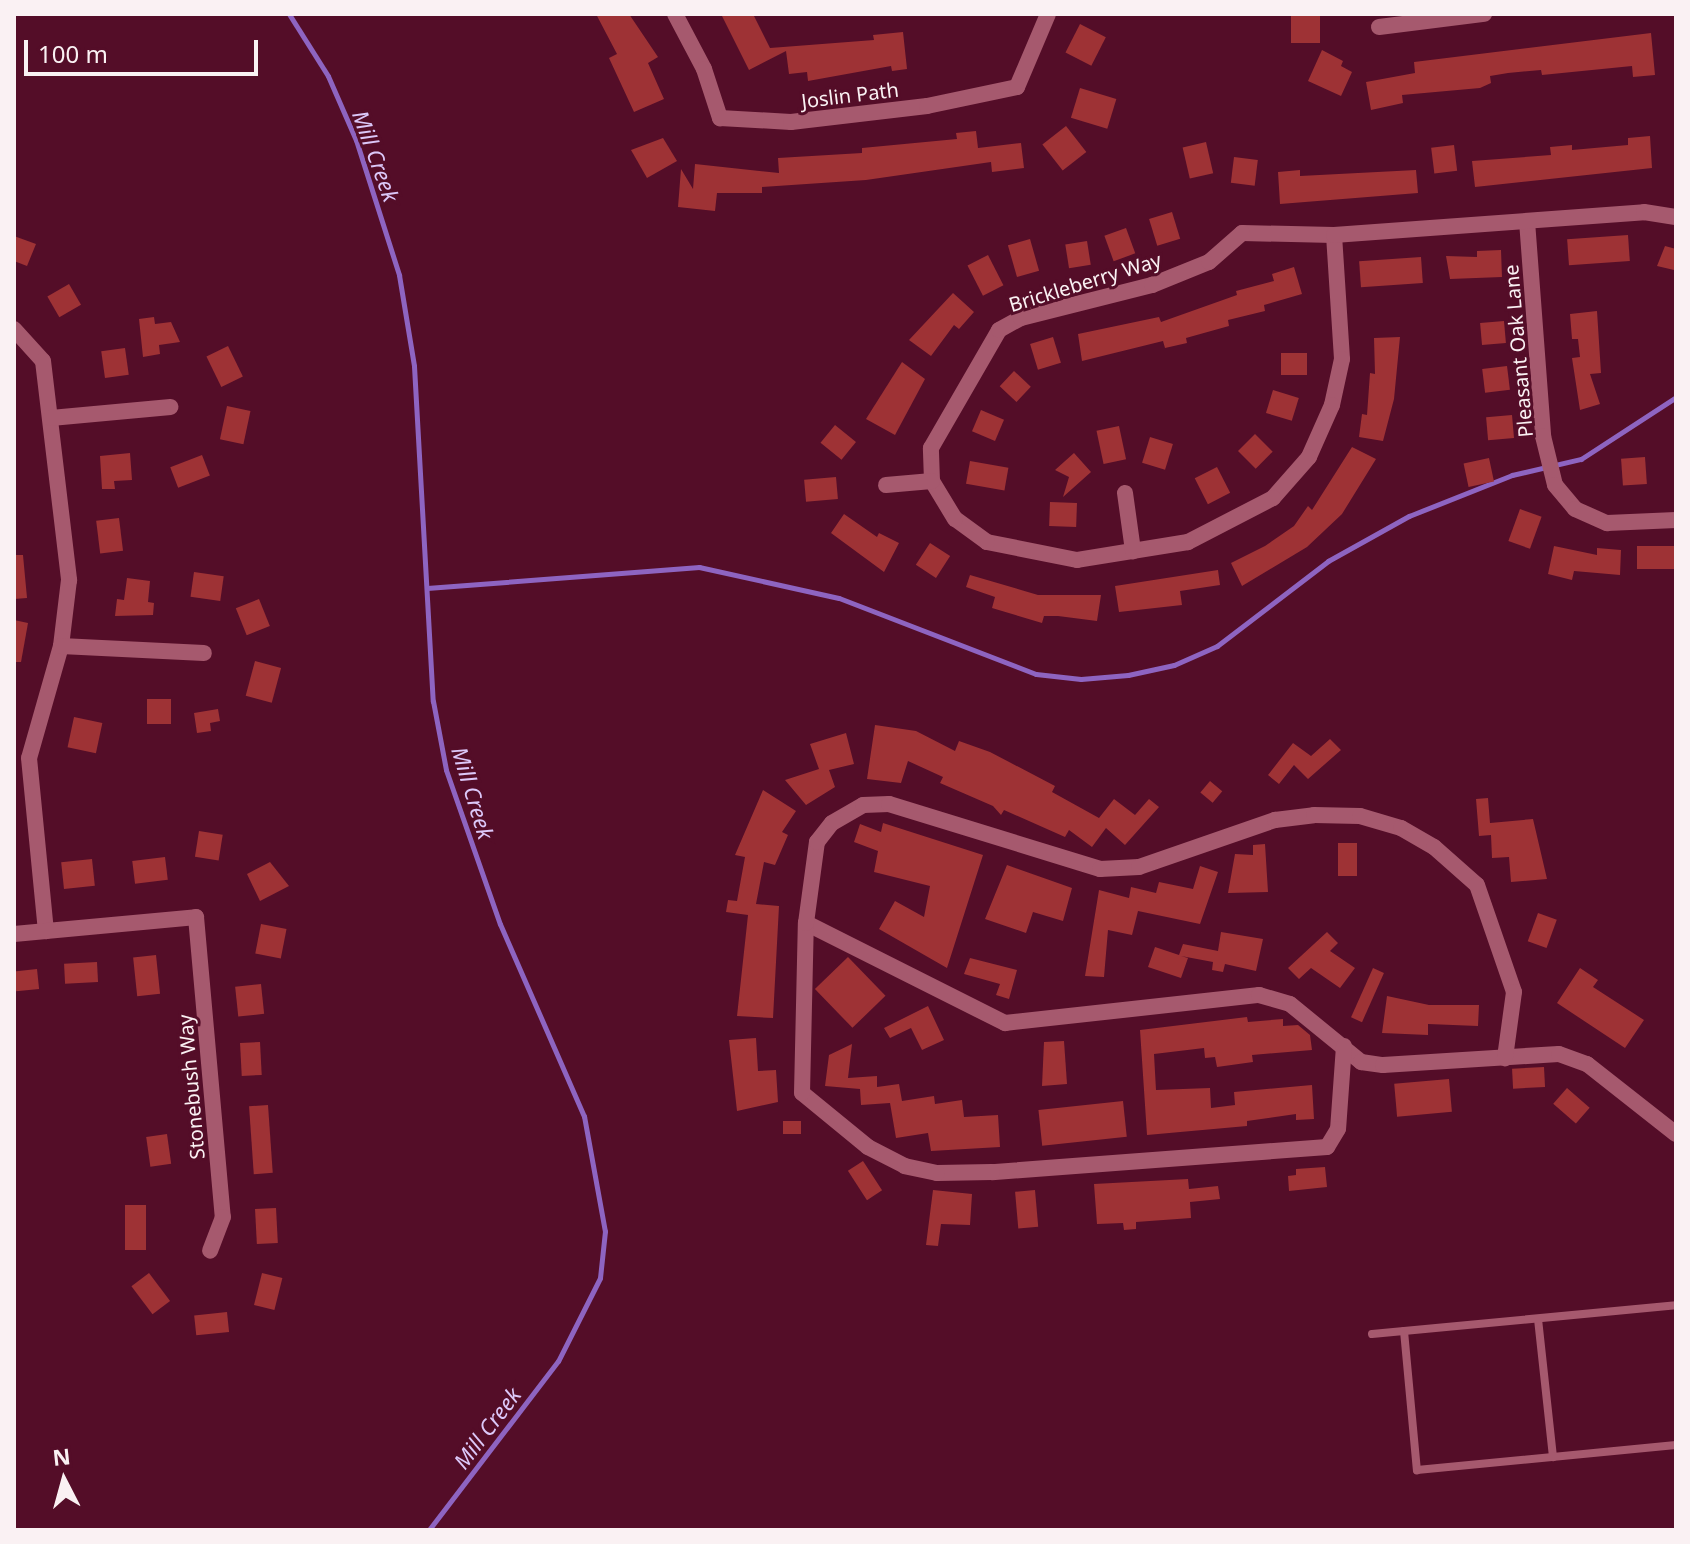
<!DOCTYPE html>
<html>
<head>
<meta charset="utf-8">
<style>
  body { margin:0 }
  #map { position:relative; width:1690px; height:1544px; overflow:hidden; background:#540d28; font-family:"Noto Sans",sans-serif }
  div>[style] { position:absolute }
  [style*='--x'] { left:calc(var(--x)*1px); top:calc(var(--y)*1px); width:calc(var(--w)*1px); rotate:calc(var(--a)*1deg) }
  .stream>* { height:5px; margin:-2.5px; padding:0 2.5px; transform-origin:2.5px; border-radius:2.5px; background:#8e64c1 }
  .building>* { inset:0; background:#9e3235; transform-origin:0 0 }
  .service>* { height:8px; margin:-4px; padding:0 4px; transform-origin:4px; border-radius:4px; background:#a6596e }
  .minor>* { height:16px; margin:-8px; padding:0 8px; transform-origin:8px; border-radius:8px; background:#a6596e }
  span { translate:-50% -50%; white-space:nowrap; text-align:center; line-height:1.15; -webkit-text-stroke:6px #540d28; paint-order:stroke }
  .street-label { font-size:20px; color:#faf1f3 }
  .water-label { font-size:22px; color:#dcc8f9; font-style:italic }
  .frame { position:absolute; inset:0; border:16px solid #faf1f3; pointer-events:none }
  .north { position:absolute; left:24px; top:1440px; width:80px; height:80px; -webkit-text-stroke:6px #540d28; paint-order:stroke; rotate:354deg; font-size:22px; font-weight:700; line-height:32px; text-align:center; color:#faf1f3 }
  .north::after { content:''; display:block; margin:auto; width:28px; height:36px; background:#faf1f3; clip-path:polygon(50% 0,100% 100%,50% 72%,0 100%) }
  .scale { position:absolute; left:24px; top:40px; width:234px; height:36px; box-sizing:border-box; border:4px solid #faf1f3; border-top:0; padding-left:10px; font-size:24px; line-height:28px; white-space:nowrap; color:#faf1f3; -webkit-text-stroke:6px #540d28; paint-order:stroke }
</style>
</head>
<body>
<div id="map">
  <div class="stream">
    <i style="--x:289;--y:14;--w:73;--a:57.8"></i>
    <i style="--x:328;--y:76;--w:70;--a:66.4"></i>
    <i style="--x:356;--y:140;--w:142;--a:72.3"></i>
    <i style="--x:399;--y:275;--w:92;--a:80.6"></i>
    <i style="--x:414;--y:366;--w:336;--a:86.8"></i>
    <i style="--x:433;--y:701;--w:70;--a:79.3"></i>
    <i style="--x:446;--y:770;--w:163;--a:70.7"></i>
    <i style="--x:500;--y:924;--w:210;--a:66.4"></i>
    <i style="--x:584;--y:1116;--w:117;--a:79.7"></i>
    <i style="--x:605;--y:1231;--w:47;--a:96.1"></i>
    <i style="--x:600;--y:1278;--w:93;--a:116.8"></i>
    <i style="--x:558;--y:1361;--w:213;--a:127.4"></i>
    <i style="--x:427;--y:588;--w:273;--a:-4.4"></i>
    <i style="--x:699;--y:567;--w:143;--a:12.5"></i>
    <i style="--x:839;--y:598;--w:211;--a:21.1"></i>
    <i style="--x:1036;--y:674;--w:45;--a:6.3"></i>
    <i style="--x:1081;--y:679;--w:47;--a:-4.9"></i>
    <i style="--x:1128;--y:675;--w:47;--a:-12.3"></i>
    <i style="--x:1174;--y:665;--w:47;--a:-23.8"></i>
    <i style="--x:1217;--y:646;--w:140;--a:-37.4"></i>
    <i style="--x:1328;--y:561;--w:93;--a:-29.1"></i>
    <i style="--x:1409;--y:516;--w:111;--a:-21.7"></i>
    <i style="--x:1512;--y:475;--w:71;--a:-13.1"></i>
    <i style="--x:1581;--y:459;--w:113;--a:-33.1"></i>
  </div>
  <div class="building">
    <i style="clip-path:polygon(596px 14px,629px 14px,658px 57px,648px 63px,664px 99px,634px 112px,609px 58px,617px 54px)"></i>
    <i style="clip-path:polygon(721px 14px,753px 14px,770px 48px,874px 40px,873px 35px,903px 32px,907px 69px,892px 71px,891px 66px,808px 81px,807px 72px,789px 74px,786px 51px,749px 70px)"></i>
    <i style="left:1291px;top:14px;width:29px;height:29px"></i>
    <i style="left:1080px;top:24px;width:29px;height:32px;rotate:27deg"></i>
    <i style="clip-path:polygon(1651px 33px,1655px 75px,1633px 77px,1632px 66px,1542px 75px,1541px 70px,1508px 73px,1490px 76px,1491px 83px,1480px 88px,1402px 95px,1403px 103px,1371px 110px,1366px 82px,1415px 73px,1414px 62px)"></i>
    <i style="clip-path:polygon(1322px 50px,1343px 61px,1341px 66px,1352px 72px,1341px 96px,1308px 81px)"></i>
    <i style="left:1080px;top:88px;width:38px;height:31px;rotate:17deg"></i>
    <i style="left:1066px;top:126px;width:33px;height:30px;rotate:52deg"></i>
    <i style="clip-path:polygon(976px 131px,978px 148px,1021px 143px,1024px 168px,992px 172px,991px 162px,866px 180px,762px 187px,762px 193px,717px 193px,715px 211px,678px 207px,681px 169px,693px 189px,695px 164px,779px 173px,778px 158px,862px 153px,862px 148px,957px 139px,956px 133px)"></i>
    <i style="clip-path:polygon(1650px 136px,1652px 168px,1475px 187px,1472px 161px,1551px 155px,1550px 147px,1572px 145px,1572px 150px,1628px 145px,1628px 138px)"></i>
    <i style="clip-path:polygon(663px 138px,677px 161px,647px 178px,631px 150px)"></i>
    <i style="left:1206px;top:142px;width:32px;height:24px;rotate:77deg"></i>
    <i style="left:1454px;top:145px;width:26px;height:23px;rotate:83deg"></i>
    <i style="left:1234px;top:157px;width:24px;height:26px;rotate:7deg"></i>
    <i style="clip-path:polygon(1300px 170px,1300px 176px,1416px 170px,1418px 193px,1280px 204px,1278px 172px)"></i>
    <i style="left:1172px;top:212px;width:28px;height:24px;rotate:73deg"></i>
    <i style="left:1126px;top:228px;width:27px;height:23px;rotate:70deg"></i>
    <i style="left:1628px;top:235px;width:26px;height:61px;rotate:86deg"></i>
    <i style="clip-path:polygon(14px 236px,36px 244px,27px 266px,14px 261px)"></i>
    <i style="left:1030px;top:239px;width:33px;height:23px;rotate:74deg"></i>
    <i style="left:1087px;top:241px;width:24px;height:22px;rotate:81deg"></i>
    <i style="clip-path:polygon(1665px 246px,1676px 249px,1674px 270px,1657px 266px)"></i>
    <i style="clip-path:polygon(1501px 250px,1502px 277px,1450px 279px,1446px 256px,1477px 257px,1477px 251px)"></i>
    <i style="left:988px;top:255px;width:34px;height:23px;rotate:63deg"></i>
    <i style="left:1421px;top:257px;width:26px;height:62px;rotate:86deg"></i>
    <i style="clip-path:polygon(1294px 267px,1302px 294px,1264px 305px,1265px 311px,1228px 320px,1229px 326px,1186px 338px,1187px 343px,1165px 348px,1163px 341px,1082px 361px,1078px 334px,1159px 317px,1161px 322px,1237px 295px,1236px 291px,1274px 281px,1272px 274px)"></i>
    <i style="left:69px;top:284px;width:24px;height:25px;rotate:60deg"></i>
    <i style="clip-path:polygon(953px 293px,974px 312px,959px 329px,954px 325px,931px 356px,909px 340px)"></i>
    <i style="clip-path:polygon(1597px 311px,1601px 373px,1590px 374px,1600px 404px,1580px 410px,1572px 358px,1580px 357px,1578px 339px,1572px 339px,1570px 314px)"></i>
    <i style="clip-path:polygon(154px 317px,155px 324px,171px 322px,180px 342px,159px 345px,160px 354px,143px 357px,139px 319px)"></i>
    <i style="left:1504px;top:321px;width:22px;height:24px;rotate:85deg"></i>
    <i style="left:1053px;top:337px;width:27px;height:24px;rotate:73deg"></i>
    <i style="clip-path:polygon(1400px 337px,1394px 399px,1383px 441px,1359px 437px,1362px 414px,1367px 415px,1370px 373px,1375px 374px,1374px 338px)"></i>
    <i style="left:228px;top:346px;width:34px;height:24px;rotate:64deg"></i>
    <i style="left:125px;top:348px;width:27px;height:24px;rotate:82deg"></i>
    <i style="left:1281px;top:353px;width:26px;height:22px"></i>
    <i style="clip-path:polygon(902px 362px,925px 379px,895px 435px,866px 419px)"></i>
    <i style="left:1507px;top:366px;width:24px;height:25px;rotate:83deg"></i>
    <i style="left:1014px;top:371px;width:23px;height:21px;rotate:43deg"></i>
    <i style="left:1273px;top:390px;width:27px;height:24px;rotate:17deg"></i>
    <i style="left:227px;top:406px;width:24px;height:34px;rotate:12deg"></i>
    <i style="left:981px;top:410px;width:25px;height:23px;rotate:23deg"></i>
    <i style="left:1512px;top:415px;width:23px;height:26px;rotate:85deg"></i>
    <i style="left:835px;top:425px;width:27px;height:23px;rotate:39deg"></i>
    <i style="left:1119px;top:426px;width:34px;height:23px;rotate:78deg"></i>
    <i style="left:1255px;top:434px;width:25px;height:24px;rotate:45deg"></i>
    <i style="left:1150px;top:437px;width:24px;height:27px;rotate:17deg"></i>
    <i style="clip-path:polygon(1352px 447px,1376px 459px,1342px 514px,1307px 547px,1242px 586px,1231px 563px,1265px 546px,1294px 526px,1308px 506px,1312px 510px)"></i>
    <i style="clip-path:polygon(130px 453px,132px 480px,114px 481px,115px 489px,102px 489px,100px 456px)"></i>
    <i style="clip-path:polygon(1074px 453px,1091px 472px,1063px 497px,1069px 477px,1055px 470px)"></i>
    <i style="left:202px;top:455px;width:22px;height:34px;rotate:69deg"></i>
    <i style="left:1645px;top:457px;width:27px;height:24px;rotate:86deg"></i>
    <i style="left:1489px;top:458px;width:24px;height:26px;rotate:78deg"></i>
    <i style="left:970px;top:461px;width:39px;height:23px;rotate:10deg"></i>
    <i style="left:1217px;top:467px;width:29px;height:25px;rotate:63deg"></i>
    <i style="left:836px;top:477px;width:22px;height:32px;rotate:85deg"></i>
    <i style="left:1050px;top:502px;width:27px;height:24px;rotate:2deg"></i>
    <i style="left:1520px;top:509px;width:23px;height:34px;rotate:20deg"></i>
    <i style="clip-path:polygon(844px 514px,877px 537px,879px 533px,899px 543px,884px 572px,831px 533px)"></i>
    <i style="left:119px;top:518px;width:33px;height:23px;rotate:83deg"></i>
    <i style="left:930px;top:543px;width:24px;height:26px;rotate:33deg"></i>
    <i style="clip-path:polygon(1554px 546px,1597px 555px,1597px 548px,1621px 550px,1620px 575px,1574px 571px,1572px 580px,1548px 574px)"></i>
    <i style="left:1676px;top:546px;width:23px;height:39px;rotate:90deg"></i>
    <i style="clip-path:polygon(14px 555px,23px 555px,27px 598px,14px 599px)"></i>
    <i style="clip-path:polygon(1218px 570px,1220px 585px,1180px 591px,1182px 605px,1119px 612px,1115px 586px)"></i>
    <i style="left:194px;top:572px;width:30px;height:25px;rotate:8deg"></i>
    <i style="clip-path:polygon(970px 575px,1038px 595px,1101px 595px,1097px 621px,1058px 616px,1044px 616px,1042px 623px,992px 608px,995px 597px,966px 587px)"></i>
    <i style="clip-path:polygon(127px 578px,150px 581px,148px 602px,154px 603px,153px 615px,115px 616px,117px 599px,124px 600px)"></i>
    <i style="left:259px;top:599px;width:29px;height:25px;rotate:68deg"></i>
    <i style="clip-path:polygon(14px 620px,28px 623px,21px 662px,14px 662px)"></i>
    <i style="left:255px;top:661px;width:27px;height:36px;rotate:15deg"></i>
    <i style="left:147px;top:699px;width:24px;height:25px"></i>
    <i style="clip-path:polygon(218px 709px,220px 721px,210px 723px,211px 731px,197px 733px,194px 713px)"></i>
    <i style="left:74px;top:717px;width:29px;height:31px;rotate:12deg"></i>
    <i style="clip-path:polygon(875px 725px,916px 731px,955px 751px,959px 741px,990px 752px,1055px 786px,1052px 792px,1099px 818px,1114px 799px,1135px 815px,1149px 799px,1159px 807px,1125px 845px,1106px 828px,1092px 847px,1069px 830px,1065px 837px,1004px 810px,1001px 815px,993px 806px,940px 783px,943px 777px,908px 761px,901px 783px,867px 779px)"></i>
    <i style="clip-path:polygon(846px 733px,854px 764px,829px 770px,835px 787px,806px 805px,785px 780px,819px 769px,810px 744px)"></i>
    <i style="clip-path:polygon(1330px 739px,1341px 750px,1308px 779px,1294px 765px,1279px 784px,1268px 775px,1293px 743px,1311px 756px)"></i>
    <i style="left:1210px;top:781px;width:16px;height:15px;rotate:40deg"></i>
    <i style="clip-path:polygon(763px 790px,796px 811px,782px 832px,788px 835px,775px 865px,764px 862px,756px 904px,779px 906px,773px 1018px,737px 1016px,748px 915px,726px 912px,728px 900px,737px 901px,745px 857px,735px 855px)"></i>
    <i style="clip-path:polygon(1488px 798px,1490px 823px,1533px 819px,1547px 879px,1511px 882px,1509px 857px,1492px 858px,1491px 835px,1479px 836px,1476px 799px)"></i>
    <i style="clip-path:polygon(883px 823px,983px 855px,947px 968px,879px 929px,895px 901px,924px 917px,930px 886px,874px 872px,878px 851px,854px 842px,860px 824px,881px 832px)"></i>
    <i style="left:199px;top:831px;width:24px;height:26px;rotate:9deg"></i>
    <i style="left:1338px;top:843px;width:19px;height:33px"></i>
    <i style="clip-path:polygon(1265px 844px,1268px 892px,1228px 893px,1235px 854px,1253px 855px,1253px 845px)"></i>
    <i style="left:165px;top:857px;width:23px;height:33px;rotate:83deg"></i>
    <i style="left:92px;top:859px;width:27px;height:31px;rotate:84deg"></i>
    <i style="clip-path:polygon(270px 862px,289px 886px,260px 901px,247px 874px)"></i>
    <i style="clip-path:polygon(1007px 865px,1072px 888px,1063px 921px,1033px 912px,1026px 933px,985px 919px)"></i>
    <i style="clip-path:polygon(1200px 866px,1218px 872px,1200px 924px,1138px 911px,1132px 935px,1108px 930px,1104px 977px,1085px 976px,1099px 890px,1129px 898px,1131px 887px,1156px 893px,1159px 882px,1193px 889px)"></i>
    <i style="left:1538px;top:913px;width:20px;height:30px;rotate:20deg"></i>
    <i style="left:261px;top:924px;width:26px;height:30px;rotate:11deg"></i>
    <i style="clip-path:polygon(1221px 932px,1263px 939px,1256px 971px,1225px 964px,1223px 972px,1212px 970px,1213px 962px,1181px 956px,1188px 958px,1181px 978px,1148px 967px,1155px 947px,1179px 955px,1183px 944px,1218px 951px)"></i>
    <i style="clip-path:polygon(1327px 932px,1338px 943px,1330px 951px,1355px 968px,1340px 988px,1311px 968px,1299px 979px,1288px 968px)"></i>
    <i style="left:156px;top:955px;width:39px;height:23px;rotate:84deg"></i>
    <i style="left:848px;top:957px;width:54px;height:46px;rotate:46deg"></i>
    <i style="clip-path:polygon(970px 958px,1017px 970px,1009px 999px,996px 995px,1000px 984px,964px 974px)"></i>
    <i style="left:97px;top:962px;width:20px;height:33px;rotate:87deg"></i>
    <i style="left:1373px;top:968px;width:12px;height:54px;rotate:24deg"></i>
    <i style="clip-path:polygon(1580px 968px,1598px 980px,1593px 987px,1644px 1020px,1625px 1048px,1557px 1003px)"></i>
    <i style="left:37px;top:969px;width:20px;height:23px;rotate:84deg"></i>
    <i style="left:261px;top:984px;width:30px;height:26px;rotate:84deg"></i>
    <i style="clip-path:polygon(1387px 996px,1429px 1005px,1479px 1005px,1478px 1026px,1428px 1024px,1428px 1035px,1382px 1033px)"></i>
    <i style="clip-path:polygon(928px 1006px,944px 1040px,922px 1050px,911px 1028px,890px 1038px,884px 1028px)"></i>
    <i style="clip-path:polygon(1247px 1017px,1248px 1022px,1283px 1019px,1283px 1026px,1298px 1025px,1310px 1035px,1312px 1050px,1252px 1055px,1253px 1062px,1217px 1067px,1215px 1057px,1205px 1058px,1204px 1048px,1154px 1054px,1156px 1090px,1210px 1088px,1211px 1108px,1235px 1105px,1234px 1092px,1312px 1085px,1314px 1119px,1296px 1120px,1296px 1114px,1247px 1121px,1247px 1126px,1147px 1135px,1140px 1030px)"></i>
    <i style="clip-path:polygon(756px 1038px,758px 1071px,776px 1070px,778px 1102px,737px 1111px,729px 1040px)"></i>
    <i style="clip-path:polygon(1064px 1041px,1067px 1084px,1042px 1086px,1044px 1042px)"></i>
    <i style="left:260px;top:1042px;width:33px;height:20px;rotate:87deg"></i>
    <i style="clip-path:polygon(852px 1044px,848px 1078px,877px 1076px,877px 1087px,899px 1084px,902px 1101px,934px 1096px,935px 1104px,962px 1100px,964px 1117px,998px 1115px,1000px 1147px,931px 1151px,928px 1133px,896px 1138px,890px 1103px,861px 1105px,860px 1089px,825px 1086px,829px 1055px)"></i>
    <i style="left:1544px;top:1067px;width:20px;height:32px;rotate:87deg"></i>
    <i style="left:1449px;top:1079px;width:33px;height:55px;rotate:85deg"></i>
    <i style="left:1567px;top:1088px;width:30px;height:21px;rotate:41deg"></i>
    <i style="left:1123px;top:1101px;width:36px;height:85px;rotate:84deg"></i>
    <i style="left:268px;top:1105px;width:68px;height:19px;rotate:86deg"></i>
    <i style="left:801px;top:1121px;width:13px;height:18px;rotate:90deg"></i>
    <i style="left:167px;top:1134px;width:30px;height:21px;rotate:82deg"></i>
    <i style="left:863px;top:1161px;width:35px;height:18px;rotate:57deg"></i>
    <i style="clip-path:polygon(1325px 1167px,1327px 1187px,1289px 1191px,1288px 1176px,1296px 1175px,1296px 1169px)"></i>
    <i style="clip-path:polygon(1188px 1179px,1189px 1189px,1218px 1186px,1220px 1199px,1190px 1202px,1191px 1218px,1136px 1222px,1136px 1229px,1124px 1230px,1123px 1223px,1097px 1224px,1094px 1184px)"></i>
    <i style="clip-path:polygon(933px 1190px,972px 1194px,970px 1225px,941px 1224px,938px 1246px,926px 1245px)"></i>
    <i style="left:1035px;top:1190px;width:37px;height:20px;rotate:85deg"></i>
    <i style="left:125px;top:1205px;width:21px;height:45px"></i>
    <i style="left:276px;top:1208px;width:35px;height:21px;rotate:87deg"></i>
    <i style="left:149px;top:1273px;width:35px;height:22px;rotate:53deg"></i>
    <i style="left:262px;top:1273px;width:21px;height:33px;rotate:14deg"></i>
    <i style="left:227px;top:1312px;width:20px;height:33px;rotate:84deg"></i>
  </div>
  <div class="service">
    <i style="--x:1538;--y:1319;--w:139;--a:83.8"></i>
    <i style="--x:1404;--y:1331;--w:140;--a:84.7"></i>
    <i style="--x:1417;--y:1470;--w:260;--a:-5.5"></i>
    <i style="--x:1372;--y:1334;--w:305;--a:-5.4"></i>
  </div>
  <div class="minor">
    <i style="--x:675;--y:14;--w:62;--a:62.2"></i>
    <i style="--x:704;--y:69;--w:52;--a:71.9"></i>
    <i style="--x:720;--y:118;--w:71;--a:3.2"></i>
    <i style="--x:791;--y:122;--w:137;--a:-6.7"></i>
    <i style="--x:927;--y:106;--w:92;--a:-11.9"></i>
    <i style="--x:1017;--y:87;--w:79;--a:-67"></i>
    <i style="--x:1379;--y:27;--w:106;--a:-7.1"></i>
    <i style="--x:1527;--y:221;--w:216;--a:85.7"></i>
    <i style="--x:1543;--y:436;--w:50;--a:76.2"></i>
    <i style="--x:1555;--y:485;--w:31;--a:50"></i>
    <i style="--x:1575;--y:509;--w:35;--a:24"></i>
    <i style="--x:1607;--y:523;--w:69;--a:-2.5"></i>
    <i style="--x:1242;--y:233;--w:92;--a:1.2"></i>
    <i style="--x:1334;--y:235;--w:124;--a:86.3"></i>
    <i style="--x:1342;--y:359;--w:47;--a:102.3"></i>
    <i style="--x:1332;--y:405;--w:57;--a:113.9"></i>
    <i style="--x:1309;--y:457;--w:55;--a:131.3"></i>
    <i style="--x:1273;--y:498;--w:96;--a:152.6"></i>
    <i style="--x:1188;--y:542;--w:112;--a:170.8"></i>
    <i style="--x:1077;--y:560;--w:92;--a:-168.7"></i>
    <i style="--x:987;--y:542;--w:39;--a:-144"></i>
    <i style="--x:955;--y:519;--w:44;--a:-121.2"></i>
    <i style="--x:932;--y:481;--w:33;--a:-92"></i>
    <i style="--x:931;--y:448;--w:136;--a:-60"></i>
    <i style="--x:999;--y:330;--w:25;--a:-29"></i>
    <i style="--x:1021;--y:318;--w:135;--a:-14.1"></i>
    <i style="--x:1152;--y:285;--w:61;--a:-22"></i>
    <i style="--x:1209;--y:262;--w:44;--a:-41.3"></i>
    <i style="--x:1334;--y:235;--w:311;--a:-4.2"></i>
    <i style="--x:1644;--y:212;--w:32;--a:9"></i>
    <i style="--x:14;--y:329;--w:43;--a:47.8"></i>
    <i style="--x:43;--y:361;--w:221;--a:83.2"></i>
    <i style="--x:69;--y:580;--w:66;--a:96.9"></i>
    <i style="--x:61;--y:646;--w:116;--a:105.9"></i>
    <i style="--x:29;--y:758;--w:174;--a:84.4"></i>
    <i style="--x:51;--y:418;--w:120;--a:-5.3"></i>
    <i style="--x:886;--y:485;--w:46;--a:-5"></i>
    <i style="--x:1125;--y:493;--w:59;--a:82.1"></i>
    <i style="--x:61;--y:646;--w:143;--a:2.8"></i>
    <i style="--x:806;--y:923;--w:223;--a:26.7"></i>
    <i style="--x:1005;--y:1023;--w:256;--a:-6.3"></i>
    <i style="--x:1259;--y:995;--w:32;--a:16"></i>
    <i style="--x:1290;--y:1004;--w:92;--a:39.2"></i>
    <i style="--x:1361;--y:1062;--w:22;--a:8"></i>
    <i style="--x:1383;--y:1065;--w:176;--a:-3.6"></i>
    <i style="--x:1559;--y:1054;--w:30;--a:20"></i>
    <i style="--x:1587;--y:1064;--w:113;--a:38.2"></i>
    <i style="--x:14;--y:934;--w:183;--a:-5.3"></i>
    <i style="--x:196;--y:917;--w:301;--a:84.9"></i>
    <i style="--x:223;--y:1217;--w:36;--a:111"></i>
    <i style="--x:1344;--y:1046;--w:83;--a:94.1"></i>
    <i style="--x:1338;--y:1129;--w:21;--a:121"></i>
    <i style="--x:1327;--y:1147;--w:336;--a:175.7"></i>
    <i style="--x:992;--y:1172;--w:55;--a:179"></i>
    <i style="--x:937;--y:1173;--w:33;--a:-168"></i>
    <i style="--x:905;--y:1166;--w:42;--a:-152.8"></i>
    <i style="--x:868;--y:1147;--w:85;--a:-140.7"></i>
    <i style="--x:802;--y:1093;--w:170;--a:-88.7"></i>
    <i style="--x:806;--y:923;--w:82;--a:-82.3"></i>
    <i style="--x:817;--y:842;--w:24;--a:-52"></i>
    <i style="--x:832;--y:823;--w:36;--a:-30"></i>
    <i style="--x:863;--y:805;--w:26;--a:-2"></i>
    <i style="--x:889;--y:804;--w:221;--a:17.1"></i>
    <i style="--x:1100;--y:869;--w:39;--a:-3"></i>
    <i style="--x:1139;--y:867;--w:144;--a:-19.1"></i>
    <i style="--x:1275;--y:820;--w:39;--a:-7"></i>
    <i style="--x:1314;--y:815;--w:46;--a:1.2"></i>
    <i style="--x:1360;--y:816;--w:43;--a:16.3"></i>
    <i style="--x:1401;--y:828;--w:38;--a:30"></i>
    <i style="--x:1434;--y:847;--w:57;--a:41.5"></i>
    <i style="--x:1477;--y:885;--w:113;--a:70.9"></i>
    <i style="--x:1514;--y:992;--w:67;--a:97.8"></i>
  </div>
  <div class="street-label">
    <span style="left:850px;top:95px;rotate:-7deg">Joslin Path</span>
    <span style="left:1085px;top:282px;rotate:-17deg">Brickleberry Way</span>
    <span style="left:1518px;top:351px;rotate:-95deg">Pleasant Oak Lane</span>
    <span style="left:191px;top:1087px;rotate:-95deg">Stonebush Way</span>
  </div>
  <div class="water-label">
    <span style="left:376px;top:156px;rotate:70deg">Mill Creek</span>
    <span style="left:473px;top:793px;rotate:73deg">Mill Creek</span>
    <span style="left:487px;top:1428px;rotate:-53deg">Mill Creek</span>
  </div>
  <div class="frame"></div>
  <div class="north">N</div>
  <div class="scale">100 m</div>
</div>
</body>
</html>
